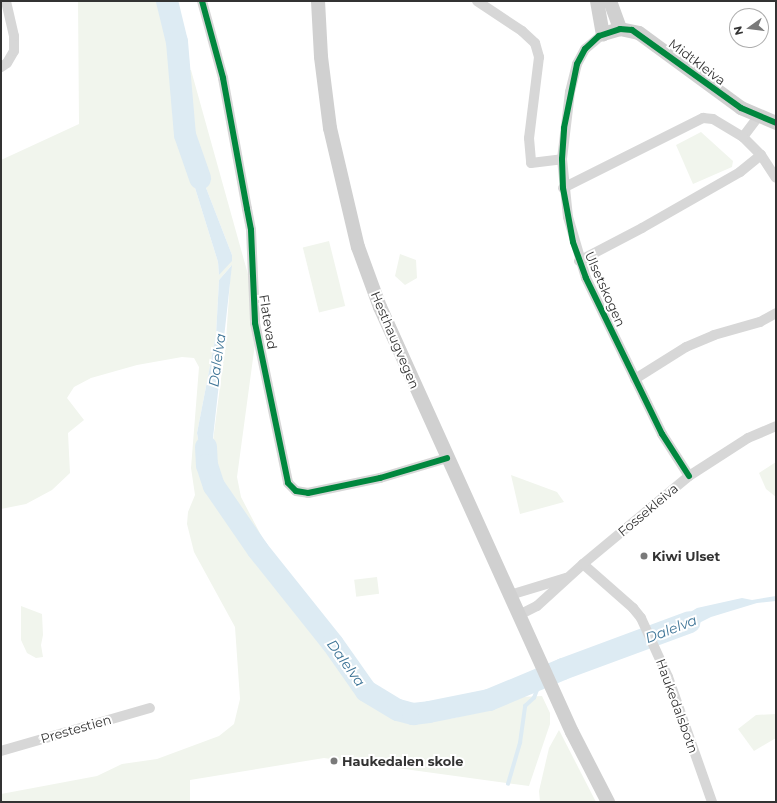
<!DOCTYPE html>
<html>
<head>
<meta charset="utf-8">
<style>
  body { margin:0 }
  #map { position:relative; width:777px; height:803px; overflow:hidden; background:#fff; font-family:Montserrat,sans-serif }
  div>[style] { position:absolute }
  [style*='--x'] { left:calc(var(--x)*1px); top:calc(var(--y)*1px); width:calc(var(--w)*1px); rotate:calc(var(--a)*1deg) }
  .green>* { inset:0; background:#f1f5ed; transform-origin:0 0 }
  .water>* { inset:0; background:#ddebf3 }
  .stream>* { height:3.5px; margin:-1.75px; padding:0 1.75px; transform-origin:1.75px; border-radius:1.75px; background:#ddebf3 }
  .river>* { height:22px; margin:-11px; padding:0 11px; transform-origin:11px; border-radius:11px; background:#ddebf3 }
  .street>* { height:10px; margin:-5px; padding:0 5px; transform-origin:5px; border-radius:5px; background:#d7d7d7 }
  .secondary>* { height:14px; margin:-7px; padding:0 7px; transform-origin:7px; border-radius:7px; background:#d0d0d0 }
  .cycleway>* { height:6px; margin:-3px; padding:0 3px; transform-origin:3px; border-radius:3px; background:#00873e }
  .dots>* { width:11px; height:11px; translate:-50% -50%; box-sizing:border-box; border:2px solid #fff; border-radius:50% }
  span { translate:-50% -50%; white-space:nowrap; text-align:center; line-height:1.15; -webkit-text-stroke:4px #fff; paint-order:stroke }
  .street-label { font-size:13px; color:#333 }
  .poi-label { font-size:13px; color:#333; font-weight:700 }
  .left { translate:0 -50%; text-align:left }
  .water-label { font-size:14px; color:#3f7597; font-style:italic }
  .frame { position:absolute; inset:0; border:2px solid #333; pointer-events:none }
  .north { position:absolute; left:729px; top:8px; width:40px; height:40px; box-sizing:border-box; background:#fff; border:1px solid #adadad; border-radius:50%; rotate:256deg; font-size:11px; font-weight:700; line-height:16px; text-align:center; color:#333 }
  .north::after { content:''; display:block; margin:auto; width:14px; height:18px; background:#7a7a7a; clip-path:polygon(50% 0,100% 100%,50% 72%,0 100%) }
</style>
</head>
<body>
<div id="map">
  <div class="green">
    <i style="clip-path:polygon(evenodd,78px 1px,165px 1px,173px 68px,191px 70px,259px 314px,237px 477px,241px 497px,264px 541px,310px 608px,358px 687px,372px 702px,399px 717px,418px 721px,455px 718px,519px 697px,542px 696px,550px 713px,550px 724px,529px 786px,324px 758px,190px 780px,190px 802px,1px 802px,1px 794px,97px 776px,122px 764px,157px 759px,219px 736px,234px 724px,240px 699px,235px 627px,194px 552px,187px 524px,188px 512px,195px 495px,191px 468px,199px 367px,194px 358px,182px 357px,137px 365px,91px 378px,74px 387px,67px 398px,84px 420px,68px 433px,70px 473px,52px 490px,26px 504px,1px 509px,1px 160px,79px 124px,78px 1px,191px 149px,232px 255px,219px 275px,218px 262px,187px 162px,191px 149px,78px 1px,231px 266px,226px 340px,211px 456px,216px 477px,205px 476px,197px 433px,216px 335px,219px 280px,231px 266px)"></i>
    <i style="clip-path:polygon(701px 132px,733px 161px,732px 167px,693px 184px,676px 145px)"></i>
    <i style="left:329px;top:241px;width:67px;height:27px;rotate:76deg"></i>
    <i style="clip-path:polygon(400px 254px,416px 260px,417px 278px,405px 285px,395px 276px)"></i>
    <i style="clip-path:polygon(776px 462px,776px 497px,766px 489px,759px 473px)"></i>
    <i style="clip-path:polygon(511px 475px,557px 492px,564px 502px,520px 514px)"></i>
    <i style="left:377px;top:577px;width:17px;height:23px;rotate:83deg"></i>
    <i style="clip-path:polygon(21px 606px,42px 614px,43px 635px,41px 645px,43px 657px,36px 658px,27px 653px,21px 640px)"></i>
    <i style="clip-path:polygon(776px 714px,776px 738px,754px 751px,738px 729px,756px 715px)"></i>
    <i style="clip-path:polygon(559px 730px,596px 802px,540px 802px,539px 791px,549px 748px)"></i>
  </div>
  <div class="water">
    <i style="clip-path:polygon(191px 149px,232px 255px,232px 261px,219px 275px,218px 262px,187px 162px)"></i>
    <i style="clip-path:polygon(232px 265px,211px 456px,216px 477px,205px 476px,197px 433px,216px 335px,219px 280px)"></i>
    <i style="clip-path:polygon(776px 596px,776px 601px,757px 603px,711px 617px,665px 640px,662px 629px,697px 608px,742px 598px,752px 600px)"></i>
  </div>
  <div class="stream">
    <i style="--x:508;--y:784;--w:43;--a:-73.7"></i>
    <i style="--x:520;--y:743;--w:37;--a:-82"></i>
    <i style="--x:525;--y:706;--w:12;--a:-42"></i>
    <i style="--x:534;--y:698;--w:9;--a:-69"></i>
    <i style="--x:537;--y:690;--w:8;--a:-104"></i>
  </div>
  <div class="river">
    <i style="--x:167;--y:1;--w:42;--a:76.3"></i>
    <i style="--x:177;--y:42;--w:93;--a:85.1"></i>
    <i style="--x:185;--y:135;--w:46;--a:70.8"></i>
    <i style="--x:206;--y:447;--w:18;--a:87"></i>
    <i style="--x:207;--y:465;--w:22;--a:72"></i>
    <i style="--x:214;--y:486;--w:78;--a:55.5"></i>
    <i style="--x:258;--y:550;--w:120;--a:51.4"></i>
    <i style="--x:333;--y:644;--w:57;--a:54.9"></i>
    <i style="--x:366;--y:691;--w:37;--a:31"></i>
    <i style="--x:398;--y:710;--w:16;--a:15"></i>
    <i style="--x:413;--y:714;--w:16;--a:-7"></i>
    <i style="--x:429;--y:712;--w:61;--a:-11.3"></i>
    <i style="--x:489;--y:700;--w:80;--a:-22.7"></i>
    <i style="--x:563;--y:669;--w:135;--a:-20.3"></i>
  </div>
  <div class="street">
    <i style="--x:202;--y:1;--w:80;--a:74.7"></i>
    <i style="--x:223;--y:78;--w:133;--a:79.6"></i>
    <i style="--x:247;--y:209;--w:21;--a:79"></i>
    <i style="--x:251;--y:230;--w:93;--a:87.5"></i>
    <i style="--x:255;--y:323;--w:163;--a:78.3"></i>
    <i style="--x:288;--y:483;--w:11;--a:45"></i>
    <i style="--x:296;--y:491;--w:12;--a:9"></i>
    <i style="--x:308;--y:493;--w:74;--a:-11.8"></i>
    <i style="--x:380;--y:478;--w:70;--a:-16.6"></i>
    <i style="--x:477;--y:1;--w:54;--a:33.7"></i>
    <i style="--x:522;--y:31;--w:18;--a:43"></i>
    <i style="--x:535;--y:43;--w:15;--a:74"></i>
    <i style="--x:539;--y:57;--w:82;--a:97"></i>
    <i style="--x:529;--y:138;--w:25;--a:85"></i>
    <i style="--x:531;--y:163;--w:31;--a:-7"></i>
    <i style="--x:603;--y:34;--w:23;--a:140"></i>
    <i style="--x:585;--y:49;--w:17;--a:118"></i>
    <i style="--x:577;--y:64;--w:29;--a:104"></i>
    <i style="--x:570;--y:92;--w:67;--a:96.8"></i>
    <i style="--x:562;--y:159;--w:58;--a:84.1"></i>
    <i style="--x:568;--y:217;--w:64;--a:73.6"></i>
    <i style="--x:586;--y:278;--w:174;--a:64"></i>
    <i style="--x:662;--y:434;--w:50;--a:57.3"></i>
    <i style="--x:1;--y:67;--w:7;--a:-34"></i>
    <i style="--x:7;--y:63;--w:14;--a:-60"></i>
    <i style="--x:14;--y:51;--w:15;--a:-90"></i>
    <i style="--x:14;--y:36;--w:36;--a:-103"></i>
    <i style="--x:758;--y:117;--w:25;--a:127"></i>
    <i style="--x:743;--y:137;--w:25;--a:45"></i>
    <i style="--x:761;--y:155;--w:27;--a:57"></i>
    <i style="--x:563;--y:188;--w:157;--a:-26.6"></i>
    <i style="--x:703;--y:118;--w:10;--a:6"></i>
    <i style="--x:713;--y:119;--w:35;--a:31"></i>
    <i style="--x:579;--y:261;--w:71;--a:-27.6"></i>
    <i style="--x:642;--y:228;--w:113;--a:-29.7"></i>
    <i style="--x:740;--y:172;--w:27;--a:-39"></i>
    <i style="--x:635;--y:379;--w:60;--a:-32.1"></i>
    <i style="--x:686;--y:347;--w:30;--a:-23"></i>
    <i style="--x:714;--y:335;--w:48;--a:-15.8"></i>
    <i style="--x:760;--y:322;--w:18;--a:-29"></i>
    <i style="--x:583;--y:564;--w:67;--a:41.3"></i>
    <i style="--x:633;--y:608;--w:13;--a:51"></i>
    <i style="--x:641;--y:618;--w:65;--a:65.4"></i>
    <i style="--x:668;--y:677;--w:133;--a:70.6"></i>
    <i style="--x:510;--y:595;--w:59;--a:-16.9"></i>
    <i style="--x:519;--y:615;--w:20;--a:-27"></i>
    <i style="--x:537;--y:606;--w:62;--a:-42.4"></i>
    <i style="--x:583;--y:564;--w:138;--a:-39.7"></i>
    <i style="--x:689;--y:476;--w:70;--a:-32.8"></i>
    <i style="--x:748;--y:438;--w:30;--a:-23"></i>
    <i style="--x:1;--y:751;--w:155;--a:-16.1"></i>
  </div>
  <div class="secondary">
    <i style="--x:318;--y:1;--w:56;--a:86.9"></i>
    <i style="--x:321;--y:57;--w:72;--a:82.8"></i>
    <i style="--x:330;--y:128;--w:122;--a:76.8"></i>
    <i style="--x:358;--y:247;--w:64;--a:69.9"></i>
    <i style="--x:380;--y:307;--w:466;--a:65.7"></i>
    <i style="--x:572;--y:732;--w:79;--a:62.8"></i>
    <i style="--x:597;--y:1;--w:34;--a:80"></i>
    <i style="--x:603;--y:34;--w:18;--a:-16"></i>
    <i style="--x:620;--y:29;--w:19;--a:12"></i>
    <i style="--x:639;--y:33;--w:127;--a:36.3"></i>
    <i style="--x:741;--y:108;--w:38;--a:23"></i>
    <i style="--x:610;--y:1;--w:30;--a:70"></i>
  </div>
  <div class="cycleway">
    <i style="--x:202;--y:1;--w:80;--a:74.7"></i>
    <i style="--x:223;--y:78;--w:133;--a:79.6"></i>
    <i style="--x:247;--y:209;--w:21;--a:79"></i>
    <i style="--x:251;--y:230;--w:93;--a:87.5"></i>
    <i style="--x:255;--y:323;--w:163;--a:78.3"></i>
    <i style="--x:288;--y:483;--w:11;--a:45"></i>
    <i style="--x:296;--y:491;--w:12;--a:9"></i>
    <i style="--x:308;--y:493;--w:74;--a:-11.8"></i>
    <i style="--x:380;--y:478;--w:70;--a:-16.6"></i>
    <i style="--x:689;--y:476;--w:50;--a:-122.7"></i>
    <i style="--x:662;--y:434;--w:174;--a:-116"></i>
    <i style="--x:586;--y:278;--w:38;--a:-110"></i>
    <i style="--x:573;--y:242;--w:55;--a:-100.5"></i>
    <i style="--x:563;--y:188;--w:29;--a:-92"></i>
    <i style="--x:562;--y:159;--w:31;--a:-86"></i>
    <i style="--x:564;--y:128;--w:65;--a:-78.5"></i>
    <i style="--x:577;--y:64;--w:17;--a:-62"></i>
    <i style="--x:585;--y:49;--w:19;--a:-43"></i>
    <i style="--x:599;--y:36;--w:22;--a:-18"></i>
    <i style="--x:620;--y:29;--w:12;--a:5"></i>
    <i style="--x:632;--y:30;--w:134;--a:35.6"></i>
    <i style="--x:741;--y:108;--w:38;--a:23"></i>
  </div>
  <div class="dots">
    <i style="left:644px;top:556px;background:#7a7a7a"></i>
    <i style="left:334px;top:761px;background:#7a7a7a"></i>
  </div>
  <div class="street-label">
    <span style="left:697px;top:62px;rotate:37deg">Midtkleiva</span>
    <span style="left:605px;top:289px;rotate:66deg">Ulsetskogen</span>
    <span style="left:268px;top:322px;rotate:81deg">Flatevad</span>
    <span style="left:395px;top:340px;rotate:67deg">Hesthaugvegen</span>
    <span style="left:648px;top:510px;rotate:-40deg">Fossekleiva</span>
    <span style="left:677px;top:706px;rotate:70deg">Haukedalsbotn</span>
    <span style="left:76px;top:729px;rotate:-16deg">Prestestien</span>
  </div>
  <div class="poi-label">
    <span class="left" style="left:652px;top:556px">Kiwi Ulset</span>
    <span class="left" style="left:342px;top:761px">Haukedalen skole</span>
  </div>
  <div class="water-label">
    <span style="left:217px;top:360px;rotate:-82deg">Dalelva</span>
    <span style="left:671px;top:629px;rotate:-21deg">Dalelva</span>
    <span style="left:346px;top:663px;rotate:54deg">Dalelva</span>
  </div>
  <div class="frame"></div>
  <div class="north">N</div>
</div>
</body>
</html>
